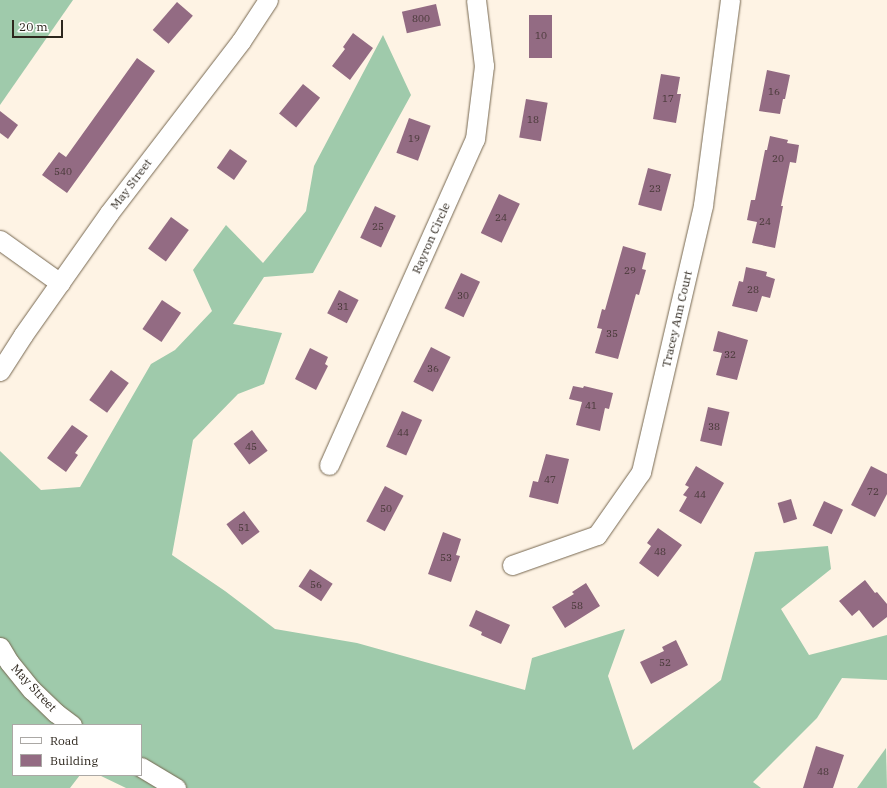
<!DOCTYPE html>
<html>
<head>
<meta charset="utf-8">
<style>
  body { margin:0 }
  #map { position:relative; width:887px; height:788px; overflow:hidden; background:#fef3e4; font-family:"IBM Plex Serif",serif }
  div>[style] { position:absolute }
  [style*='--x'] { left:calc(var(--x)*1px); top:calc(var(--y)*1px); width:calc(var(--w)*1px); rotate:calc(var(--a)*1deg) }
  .forest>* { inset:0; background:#9fcaab }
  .building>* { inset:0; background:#936b83; transform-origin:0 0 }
  .roads { filter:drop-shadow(0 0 1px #766750) drop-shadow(0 0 1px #766750) }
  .minor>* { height:19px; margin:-9.5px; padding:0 9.5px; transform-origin:9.5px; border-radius:9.5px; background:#fff }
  span { translate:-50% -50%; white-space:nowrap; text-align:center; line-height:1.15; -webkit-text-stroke:3px #fff; paint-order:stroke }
  .number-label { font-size:10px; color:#463736 }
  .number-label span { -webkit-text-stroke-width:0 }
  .street-label { font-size:12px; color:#2d261d }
  .legend { position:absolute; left:12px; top:724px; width:130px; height:52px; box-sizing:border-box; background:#fff; border:1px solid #aba8a5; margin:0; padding:5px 7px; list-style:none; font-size:12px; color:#2d261d }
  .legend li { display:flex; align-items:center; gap:8px; height:20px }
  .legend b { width:20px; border:1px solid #aba8a5 }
  .scale { position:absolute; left:12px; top:20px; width:51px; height:18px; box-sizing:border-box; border:2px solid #2d261d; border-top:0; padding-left:5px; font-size:12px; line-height:14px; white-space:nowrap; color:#2d261d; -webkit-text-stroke:3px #fff; paint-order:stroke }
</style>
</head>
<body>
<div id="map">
  <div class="forest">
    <i style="clip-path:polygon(0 0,73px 0,0 105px)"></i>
    <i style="clip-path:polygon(383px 35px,411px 95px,313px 273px,264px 277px,233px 324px,282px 333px,264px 384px,238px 394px,193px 440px,172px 555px,225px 591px,275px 629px,357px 643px,525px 690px,532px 658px,625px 629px,608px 676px,633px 750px,721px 680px,755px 552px,828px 546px,831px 569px,781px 609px,809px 655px,887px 635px,887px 680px,842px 678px,817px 718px,753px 782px,761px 788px,126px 788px,99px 775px,141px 775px,141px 725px,13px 725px,13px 775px,80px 775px,70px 788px,0 788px,0 451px,41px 490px,80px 487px,151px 364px,175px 350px,212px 311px,193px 270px,226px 225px,263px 263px,306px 211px,314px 166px)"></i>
    <i style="clip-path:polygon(886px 748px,887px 788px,857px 788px)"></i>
  </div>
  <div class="building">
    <i style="left:177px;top:2px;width:21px;height:37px;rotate:41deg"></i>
    <i style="left:436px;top:4px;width:22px;height:35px;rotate:77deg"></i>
    <i style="left:529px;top:15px;width:23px;height:43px"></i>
    <i style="clip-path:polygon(353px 33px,373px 48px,350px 80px,332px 66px,345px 49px,343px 47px)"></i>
    <i style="clip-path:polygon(137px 58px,155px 71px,67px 193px,42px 175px,59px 152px,66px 157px)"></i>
    <i style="clip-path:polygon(767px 70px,790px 75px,785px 99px,783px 99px,780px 114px,759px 111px)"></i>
    <i style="clip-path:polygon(661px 74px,680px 77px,677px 94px,681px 94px,676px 123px,653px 119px)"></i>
    <i style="left:303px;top:84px;width:22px;height:38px;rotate:39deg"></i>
    <i style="left:526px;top:99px;width:22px;height:39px;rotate:10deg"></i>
    <i style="clip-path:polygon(0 111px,18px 125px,8px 139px,0 133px)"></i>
    <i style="left:409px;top:118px;width:23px;height:37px;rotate:20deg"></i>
    <i style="clip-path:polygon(770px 136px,788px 140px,787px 143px,799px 145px,796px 163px,790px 162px,781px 206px,783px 206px,775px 248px,752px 243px,757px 222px,747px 220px,751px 200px,755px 200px,765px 150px,767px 150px)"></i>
    <i style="left:230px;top:149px;width:21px;height:23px;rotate:35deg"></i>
    <i style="left:648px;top:168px;width:24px;height:38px;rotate:15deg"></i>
    <i style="left:499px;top:194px;width:23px;height:43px;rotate:25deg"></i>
    <i style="left:375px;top:206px;width:23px;height:35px;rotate:25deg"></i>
    <i style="left:171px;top:217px;width:22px;height:39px;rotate:36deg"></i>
    <i style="clip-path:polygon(623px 246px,646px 253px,642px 269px,646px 270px,639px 295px,636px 294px,618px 359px,595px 353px,602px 329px,597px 328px,602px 309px,605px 310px)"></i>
    <i style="clip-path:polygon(746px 267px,767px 272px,766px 276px,775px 279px,770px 298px,762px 296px,757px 312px,732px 306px,739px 281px,743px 282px)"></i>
    <i style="left:461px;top:273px;width:21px;height:39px;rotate:25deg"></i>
    <i style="left:339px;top:290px;width:22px;height:26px;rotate:27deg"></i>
    <i style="left:162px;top:300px;width:23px;height:35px;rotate:34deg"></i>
    <i style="clip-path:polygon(718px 331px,748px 340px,737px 380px,716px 375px,722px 353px,713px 351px)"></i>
    <i style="left:431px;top:347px;width:22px;height:39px;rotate:27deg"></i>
    <i style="clip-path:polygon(310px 348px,328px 357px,325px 364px,328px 366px,316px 390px,295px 379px)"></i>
    <i style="left:111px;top:370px;width:22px;height:37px;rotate:36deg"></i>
    <i style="clip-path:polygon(573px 386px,583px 388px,584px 386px,613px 393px,609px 409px,605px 408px,600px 431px,576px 425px,582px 402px,569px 399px)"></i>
    <i style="left:708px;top:407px;width:22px;height:35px;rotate:13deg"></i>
    <i style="left:402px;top:411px;width:22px;height:39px;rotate:24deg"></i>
    <i style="clip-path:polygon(72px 425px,88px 436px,75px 453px,78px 455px,66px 472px,47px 458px)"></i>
    <i style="left:252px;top:430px;width:26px;height:23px;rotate:53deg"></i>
    <i style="clip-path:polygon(546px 454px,569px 459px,558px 504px,529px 497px,533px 481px,538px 482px)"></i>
    <i style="clip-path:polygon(696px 466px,724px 483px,701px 524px,679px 511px,687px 497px,683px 495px,689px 487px,685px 485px)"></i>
    <i style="clip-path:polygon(871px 466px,887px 474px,887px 494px,875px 517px,851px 505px)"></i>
    <i style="left:385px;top:486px;width:21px;height:40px;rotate:28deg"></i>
    <i style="left:791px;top:499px;width:21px;height:14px;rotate:73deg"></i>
    <i style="left:824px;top:501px;width:21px;height:27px;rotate:25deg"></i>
    <i style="left:244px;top:511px;width:26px;height:22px;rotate:53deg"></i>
    <i style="clip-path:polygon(658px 528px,682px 545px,658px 577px,639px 563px,651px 546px,647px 543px)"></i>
    <i style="clip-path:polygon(443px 532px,461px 539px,456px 555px,460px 556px,451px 582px,428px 574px)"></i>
    <i style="left:310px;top:569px;width:27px;height:21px;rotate:33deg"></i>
    <i style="clip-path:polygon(865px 580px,875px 593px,877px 592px,887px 604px,887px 617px,873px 628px,859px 610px,852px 616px,839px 601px)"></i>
    <i style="clip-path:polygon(586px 583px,600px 606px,565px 628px,552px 607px,574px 594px,572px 592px)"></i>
    <i style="clip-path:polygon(476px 610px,510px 625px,501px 644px,481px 635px,482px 632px,469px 626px)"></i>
    <i style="clip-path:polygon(676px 640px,688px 665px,651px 684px,640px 662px,664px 651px,662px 647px)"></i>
    <i style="clip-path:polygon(816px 746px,844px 755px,833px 788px,803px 788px)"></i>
  </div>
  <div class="roads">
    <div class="minor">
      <i style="--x:0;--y:240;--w:74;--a:35.6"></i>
      <i style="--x:0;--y:371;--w:43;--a:-57.4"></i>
      <i style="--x:23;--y:335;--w:149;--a:-54.8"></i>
      <i style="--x:109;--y:213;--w:217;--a:-52.5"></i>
      <i style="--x:241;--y:41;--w:49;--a:-56.6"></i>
      <i style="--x:329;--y:465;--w:357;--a:-65.9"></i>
      <i style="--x:475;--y:139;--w:74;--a:-83"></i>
      <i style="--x:484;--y:66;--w:66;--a:-96.9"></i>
      <i style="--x:512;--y:565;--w:90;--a:-19.4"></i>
      <i style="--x:597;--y:535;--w:77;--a:-55.1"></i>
      <i style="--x:641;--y:472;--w:274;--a:-76.9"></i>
      <i style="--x:703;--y:205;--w:207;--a:-82.5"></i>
      <i style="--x:0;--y:647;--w:17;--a:59"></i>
      <i style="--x:9;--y:662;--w:36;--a:51"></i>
      <i style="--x:32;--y:690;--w:33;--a:44"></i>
      <i style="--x:56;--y:713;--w:20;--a:37"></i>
      <i style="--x:141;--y:767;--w:41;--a:31"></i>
    </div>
  </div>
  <div class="number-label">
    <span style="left:421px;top:19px">800</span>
    <span style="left:541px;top:36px">10</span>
    <span style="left:774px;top:92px">16</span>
    <span style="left:668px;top:99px">17</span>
    <span style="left:533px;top:120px">18</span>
    <span style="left:414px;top:139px">19</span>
    <span style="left:778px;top:159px">20</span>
    <span style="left:63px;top:172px">540</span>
    <span style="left:655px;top:189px">23</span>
    <span style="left:501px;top:218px">24</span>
    <span style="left:765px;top:222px">24</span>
    <span style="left:378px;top:227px">25</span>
    <span style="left:630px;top:271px">29</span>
    <span style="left:753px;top:290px">28</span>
    <span style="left:463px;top:296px">30</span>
    <span style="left:343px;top:307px">31</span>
    <span style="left:612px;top:334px">35</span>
    <span style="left:730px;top:355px">32</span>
    <span style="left:433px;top:369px">36</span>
    <span style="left:591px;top:406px">41</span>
    <span style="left:714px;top:427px">38</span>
    <span style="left:403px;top:433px">44</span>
    <span style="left:251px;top:447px">45</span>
    <span style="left:550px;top:480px">47</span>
    <span style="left:873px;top:492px">72</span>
    <span style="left:700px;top:495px">44</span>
    <span style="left:386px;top:509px">50</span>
    <span style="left:244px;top:528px">51</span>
    <span style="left:660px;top:552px">48</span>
    <span style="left:446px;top:558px">53</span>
    <span style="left:316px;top:585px">56</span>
    <span style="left:577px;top:606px">58</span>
    <span style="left:665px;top:663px">52</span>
    <span style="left:823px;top:772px">48</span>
  </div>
  <div class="street-label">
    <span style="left:131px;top:184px;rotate:-53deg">May Street</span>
    <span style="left:431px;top:238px;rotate:-66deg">Rayron Circle</span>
    <span style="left:677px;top:319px;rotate:-77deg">Tracey Ann Court</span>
    <span style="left:34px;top:688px;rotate:47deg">May Street</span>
  </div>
  <ul class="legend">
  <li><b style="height:5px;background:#fff"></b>Road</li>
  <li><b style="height:11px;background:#936b83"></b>Building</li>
  </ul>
  <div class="scale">20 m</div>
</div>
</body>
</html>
